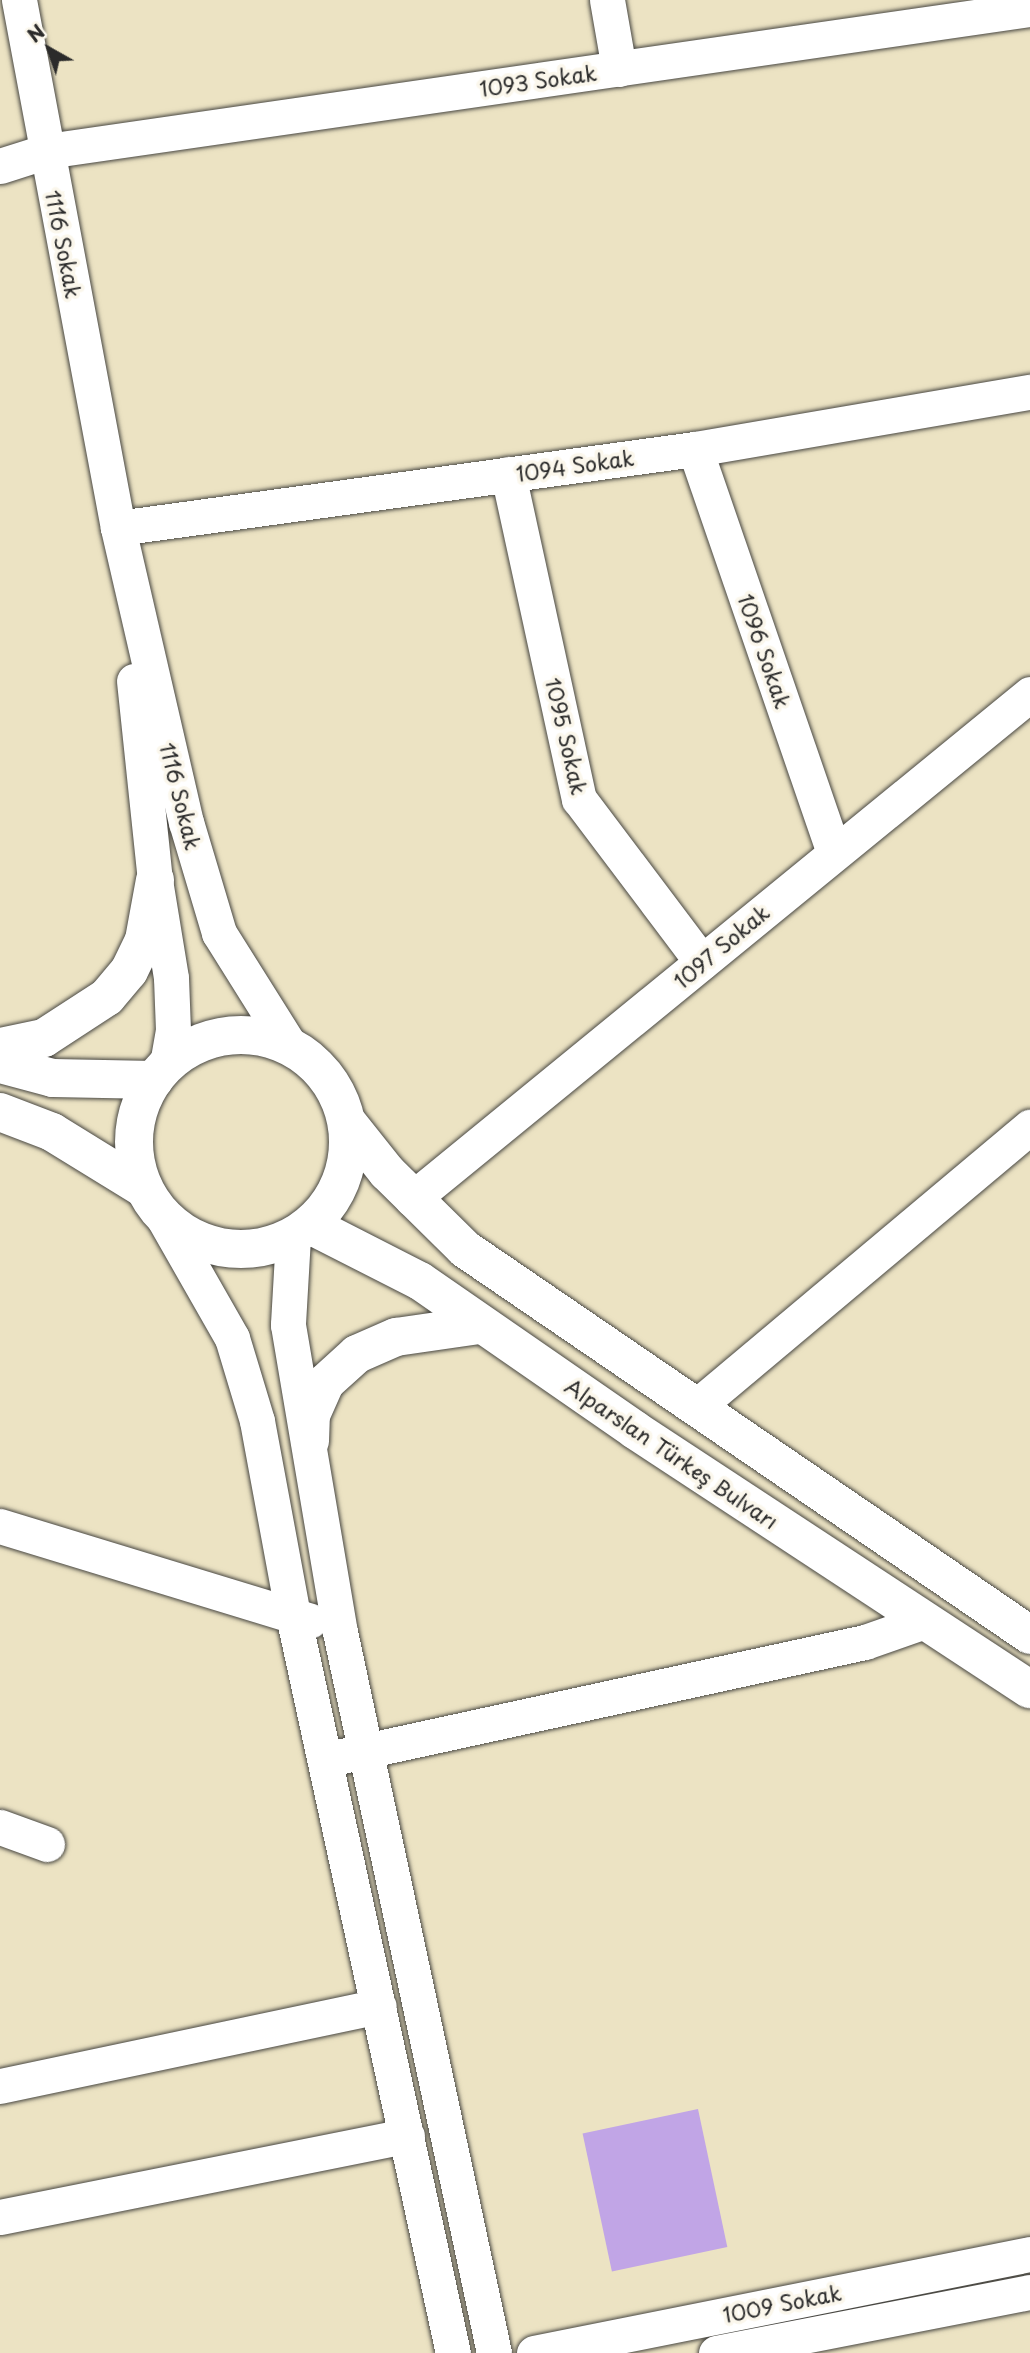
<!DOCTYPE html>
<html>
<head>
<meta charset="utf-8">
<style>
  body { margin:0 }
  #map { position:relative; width:1030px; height:2353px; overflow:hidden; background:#ece3c3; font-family:"Playpen Sans",sans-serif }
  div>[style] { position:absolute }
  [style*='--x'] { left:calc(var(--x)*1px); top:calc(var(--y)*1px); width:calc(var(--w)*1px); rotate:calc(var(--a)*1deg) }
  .building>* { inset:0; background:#c1a5e6; transform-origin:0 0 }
  .roads { filter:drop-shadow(0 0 2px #484742) drop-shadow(0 0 2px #484742) }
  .minor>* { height:35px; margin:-17.5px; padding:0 17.5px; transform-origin:17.5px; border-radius:17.5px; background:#fff }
  .major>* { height:38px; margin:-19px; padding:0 19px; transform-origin:19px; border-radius:19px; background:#fff }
  .major>.ring { margin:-19px; padding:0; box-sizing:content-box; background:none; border:38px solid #fff; border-radius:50% }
  span { translate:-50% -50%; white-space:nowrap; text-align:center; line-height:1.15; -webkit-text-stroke:7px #fbf7ec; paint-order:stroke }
  .street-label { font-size:21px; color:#2b2b2b }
  .north { position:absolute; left:14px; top:14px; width:70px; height:70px; -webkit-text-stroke:5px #fbf7ec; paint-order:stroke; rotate:320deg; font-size:19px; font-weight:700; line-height:28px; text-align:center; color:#2b2b2b }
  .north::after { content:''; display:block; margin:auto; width:24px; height:32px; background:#2b2b2b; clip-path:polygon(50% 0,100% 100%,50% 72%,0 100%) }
</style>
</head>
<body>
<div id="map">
  <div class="building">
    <i style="left:698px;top:2109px;width:141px;height:118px;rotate:78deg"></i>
  </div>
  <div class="roads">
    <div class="minor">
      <i style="--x:19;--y:0;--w:537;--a:79.38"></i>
      <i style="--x:118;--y:528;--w:302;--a:77"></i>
      <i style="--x:186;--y:822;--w:116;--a:73.4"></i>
      <i style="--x:219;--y:933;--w:133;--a:57.9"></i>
      <i style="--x:607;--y:0;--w:70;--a:80.1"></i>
      <i style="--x:0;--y:166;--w:49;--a:-17.7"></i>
      <i style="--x:47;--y:151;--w:993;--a:-8.22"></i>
      <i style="--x:695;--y:449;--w:426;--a:71"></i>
      <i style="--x:508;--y:474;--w:333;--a:77.7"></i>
      <i style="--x:579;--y:799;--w:204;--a:53"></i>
      <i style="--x:118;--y:528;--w:582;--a:-7.8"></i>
      <i style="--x:695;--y:449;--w:340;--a:-9.7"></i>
      <i style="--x:134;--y:681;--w:200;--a:84"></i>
      <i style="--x:155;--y:880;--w:99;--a:80.7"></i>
      <i style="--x:171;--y:978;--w:52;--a:87.8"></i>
      <i style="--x:173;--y:1030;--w:35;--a:100"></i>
      <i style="--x:412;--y:1199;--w:798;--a:-39.25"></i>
      <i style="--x:163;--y:1217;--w:139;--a:60.3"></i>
      <i style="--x:232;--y:1338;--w:87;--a:73.2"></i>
      <i style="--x:257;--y:1421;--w:197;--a:79.5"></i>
      <i style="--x:293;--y:1615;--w:755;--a:77.77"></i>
      <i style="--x:293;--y:1237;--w:88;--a:93.3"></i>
      <i style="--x:288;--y:1325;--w:311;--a:80.4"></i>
      <i style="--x:340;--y:1632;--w:737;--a:77.94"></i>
      <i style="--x:696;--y:1407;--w:436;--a:-40"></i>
      <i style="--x:0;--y:1526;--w:324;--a:17"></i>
      <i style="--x:342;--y:1756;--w:535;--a:-12.3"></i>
      <i style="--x:865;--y:1642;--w:64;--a:-19.3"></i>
      <i style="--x:0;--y:1827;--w:50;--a:19.9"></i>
      <i style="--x:0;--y:2086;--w:387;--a:-11.9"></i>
      <i style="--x:0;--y:2217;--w:415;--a:-11.3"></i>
      <i style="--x:534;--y:2353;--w:506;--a:-11.29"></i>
      <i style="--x:716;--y:2353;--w:320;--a:-11"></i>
    </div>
    <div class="major">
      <i class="ring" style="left:134px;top:1035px;width:176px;height:176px"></i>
      <i style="--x:0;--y:1047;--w:45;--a:-11.6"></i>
      <i style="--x:44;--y:1038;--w:75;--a:-33.1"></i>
      <i style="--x:107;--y:997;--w:34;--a:-50"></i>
      <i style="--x:129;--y:971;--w:34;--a:-64"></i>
      <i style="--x:144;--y:940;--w:61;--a:-79.6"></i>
      <i style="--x:0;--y:1064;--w:55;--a:14.8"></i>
      <i style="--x:53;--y:1078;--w:101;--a:1.1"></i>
      <i style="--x:0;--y:1112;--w:56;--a:21"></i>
      <i style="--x:52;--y:1132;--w:107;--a:31.6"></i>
      <i style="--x:348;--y:1123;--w:63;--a:51.5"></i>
      <i style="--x:387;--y:1172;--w:110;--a:44.6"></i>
      <i style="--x:465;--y:1249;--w:684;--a:34.34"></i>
      <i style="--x:310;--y:1225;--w:123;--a:27"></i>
      <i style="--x:420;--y:1281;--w:262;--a:34.7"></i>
      <i style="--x:635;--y:1430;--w:472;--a:33.3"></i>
      <i style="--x:310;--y:1441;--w:26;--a:-88"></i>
      <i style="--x:311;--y:1415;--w:35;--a:-66"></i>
      <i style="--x:325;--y:1383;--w:43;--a:-42.2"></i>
      <i style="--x:357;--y:1354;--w:43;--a:-23.6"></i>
      <i style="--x:396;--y:1337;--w:84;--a:-8.2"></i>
    </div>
  </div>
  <div class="street-label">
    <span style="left:538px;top:80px;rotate:-8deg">1093 Sokak</span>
    <span style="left:64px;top:244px;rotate:79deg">1116 Sokak</span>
    <span style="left:575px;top:465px;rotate:-8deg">1094 Sokak</span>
    <span style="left:765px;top:651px;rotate:71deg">1096 Sokak</span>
    <span style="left:567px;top:736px;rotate:77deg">1095 Sokak</span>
    <span style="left:181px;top:796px;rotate:76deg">1116 Sokak</span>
    <span style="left:721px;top:946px;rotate:-40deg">1097 Sokak</span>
    <span style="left:672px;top:1453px;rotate:34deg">Alparslan Türkeş Bulvarı</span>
    <span style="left:782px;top:2303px;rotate:-11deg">1009 Sokak</span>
  </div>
  <div class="north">N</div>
</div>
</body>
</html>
